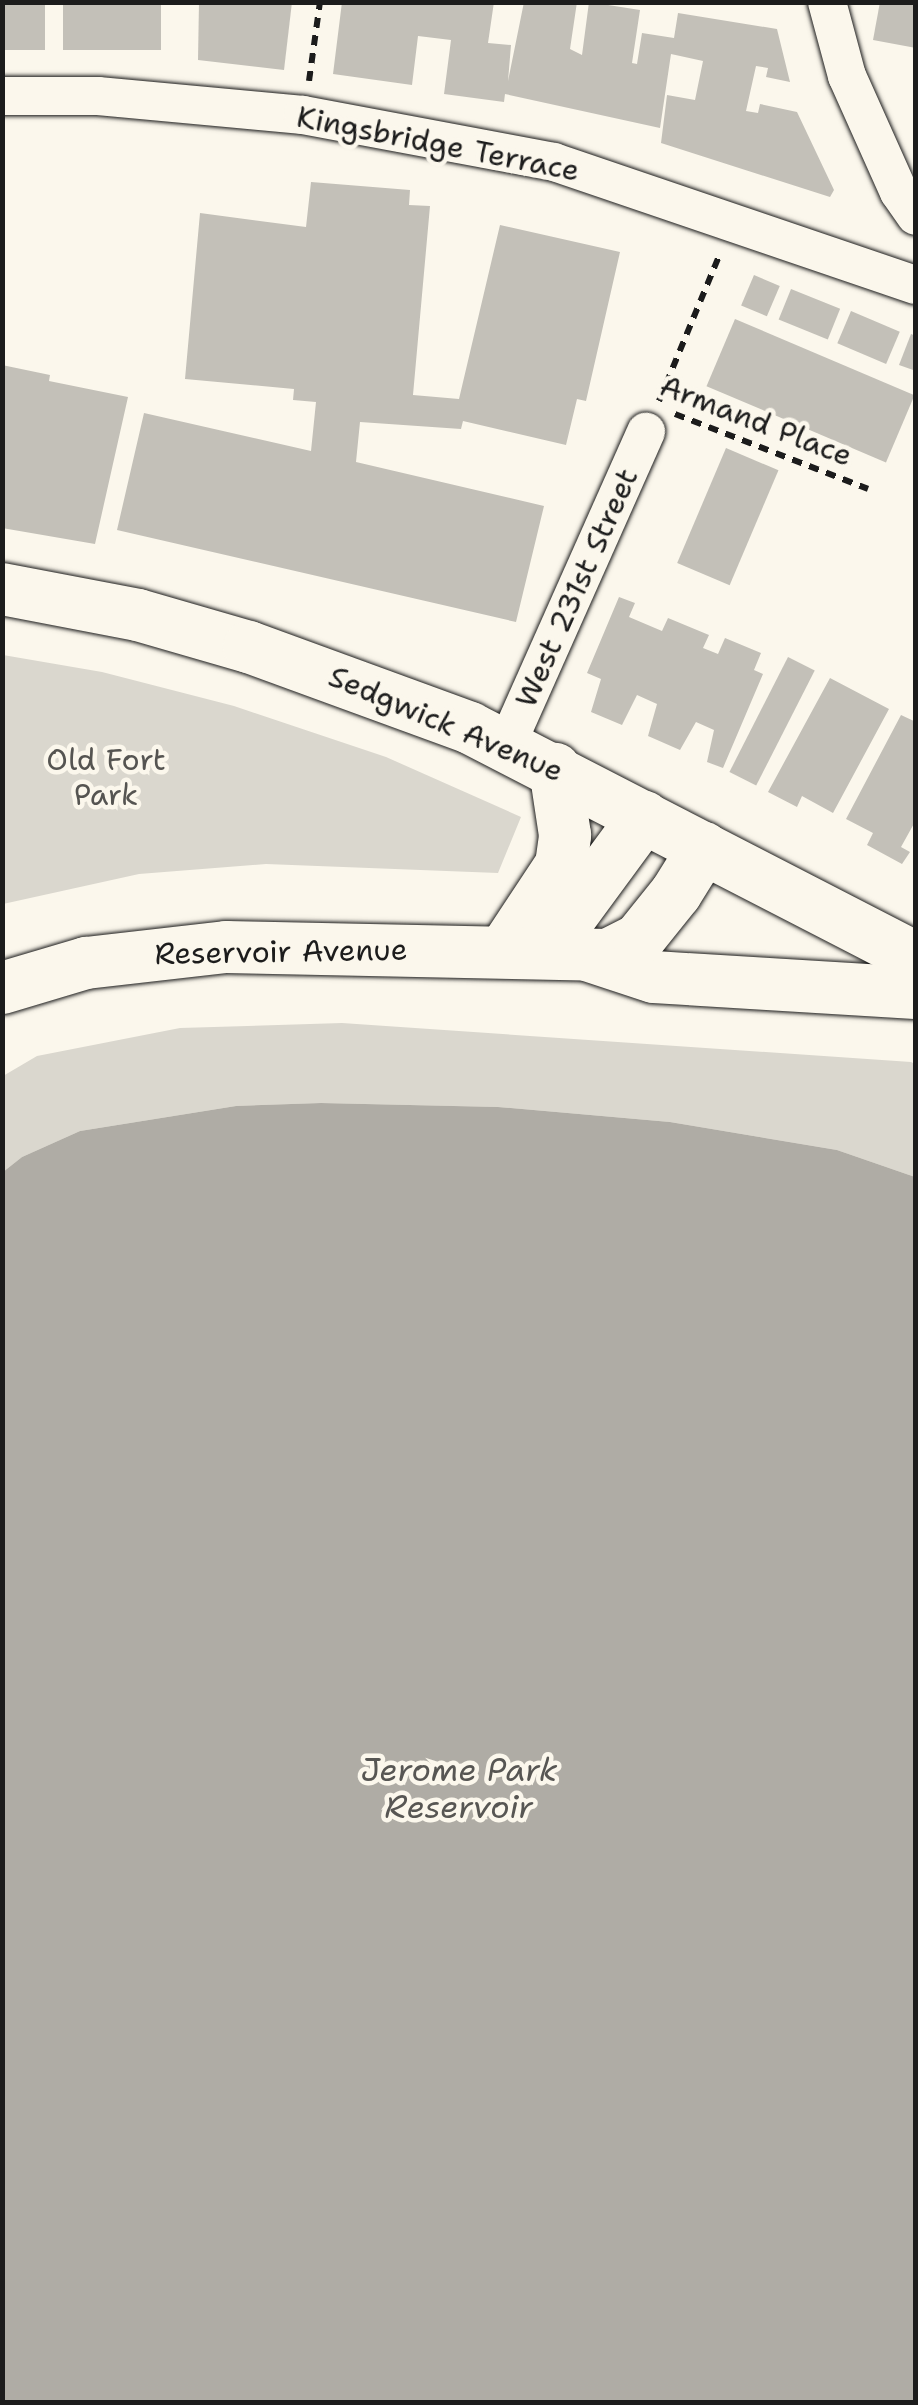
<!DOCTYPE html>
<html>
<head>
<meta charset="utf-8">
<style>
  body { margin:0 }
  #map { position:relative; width:918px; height:2405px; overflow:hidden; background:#fbf7ec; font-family:"Shantell Sans",sans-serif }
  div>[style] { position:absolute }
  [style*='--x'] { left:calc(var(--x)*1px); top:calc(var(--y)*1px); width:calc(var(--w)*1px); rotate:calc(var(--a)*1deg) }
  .green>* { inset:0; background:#dad7ce }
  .water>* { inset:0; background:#afaca5 }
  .building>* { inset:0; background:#c3c0b8; transform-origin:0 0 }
  .path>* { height:6px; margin-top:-3px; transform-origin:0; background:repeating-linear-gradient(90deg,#1c1c1c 0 10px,transparent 0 18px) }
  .roads { filter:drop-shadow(0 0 2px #1c1c1c) drop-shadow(0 0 2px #1c1c1c) }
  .street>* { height:38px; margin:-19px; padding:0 19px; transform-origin:19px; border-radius:19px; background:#fbf7ec }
  .secondary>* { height:52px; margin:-26px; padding:0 26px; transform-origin:26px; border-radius:26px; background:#fbf7ec }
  span { translate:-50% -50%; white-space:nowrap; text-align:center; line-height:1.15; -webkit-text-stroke:9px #fbf7ec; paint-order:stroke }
  .street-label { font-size:30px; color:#1c1c1c }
  .park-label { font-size:30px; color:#555451 }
  .water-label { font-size:32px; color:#575653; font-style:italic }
  .frame { position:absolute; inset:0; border:5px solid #1c1c1c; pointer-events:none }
</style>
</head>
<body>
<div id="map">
  <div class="green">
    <i style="clip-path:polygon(3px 655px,102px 672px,234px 706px,386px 757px,521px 817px,498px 873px,266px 864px,139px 874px,3px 904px)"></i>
    <i style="clip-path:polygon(342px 1023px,911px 1062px,915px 1064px,915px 1177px,837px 1150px,670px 1122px,498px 1107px,321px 1103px,236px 1106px,80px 1131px,22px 1157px,3px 1172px,3px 1076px,37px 1056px,180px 1028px)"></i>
  </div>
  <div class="water">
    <i style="clip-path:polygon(321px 1103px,498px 1107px,670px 1122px,837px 1150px,915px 1177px,915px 2402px,3px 2402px,3px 1172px,22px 1157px,80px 1131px,236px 1106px)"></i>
  </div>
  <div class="building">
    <i style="left:2px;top:2px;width:43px;height:48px"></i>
    <i style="left:63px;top:2px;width:98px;height:48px"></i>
    <i style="clip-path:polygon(199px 2px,292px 2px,284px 70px,198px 60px)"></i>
    <i style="clip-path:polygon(342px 2px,494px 2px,488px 43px,511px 45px,508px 81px,524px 2px,577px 2px,570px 49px,582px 55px,589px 2px,640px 10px,632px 63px,637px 64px,642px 33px,674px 38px,678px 13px,777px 29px,790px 82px,766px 77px,768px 68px,756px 66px,746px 111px,758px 113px,760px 104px,797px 112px,834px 190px,830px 197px,661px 143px,667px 95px,695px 100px,703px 61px,671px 54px,660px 128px,505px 94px,504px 102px,444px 94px,451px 40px,418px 36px,412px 85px,333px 74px)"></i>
    <i style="clip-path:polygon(880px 2px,916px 2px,916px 48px,873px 40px)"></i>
    <i style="clip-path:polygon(311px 182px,410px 190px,409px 205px,430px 206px,413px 395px,459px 399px,500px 225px,620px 252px,586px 401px,577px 399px,566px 445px,463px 421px,461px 429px,360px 422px,356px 462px,544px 506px,516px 622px,117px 530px,144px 413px,311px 451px,316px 402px,293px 400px,294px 389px,185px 379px,200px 213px,306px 227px)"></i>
    <i style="left:754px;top:275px;width:28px;height:33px;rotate:23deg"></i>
    <i style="left:791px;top:289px;width:53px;height:33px;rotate:22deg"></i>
    <i style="left:851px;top:311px;width:53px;height:35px;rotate:23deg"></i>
    <i style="left:735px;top:319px;width:195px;height:73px;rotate:23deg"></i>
    <i style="clip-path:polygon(911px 334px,916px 336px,916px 371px,899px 365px)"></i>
    <i style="clip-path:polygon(2px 365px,50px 375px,49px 381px,128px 397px,95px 544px,2px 528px)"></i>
    <i style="left:726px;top:448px;width:57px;height:125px;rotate:23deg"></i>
    <i style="clip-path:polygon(619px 597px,635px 603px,629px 617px,662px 631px,668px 618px,709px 635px,703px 648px,718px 654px,725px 638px,761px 653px,754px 670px,763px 674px,723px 768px,707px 762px,714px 730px,696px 722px,680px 750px,648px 736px,657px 704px,637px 695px,622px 725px,591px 712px,601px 679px,587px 673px)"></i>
    <i style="left:788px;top:657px;width:30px;height:129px;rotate:27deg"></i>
    <i style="clip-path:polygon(830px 678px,889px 709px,833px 813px,802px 796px,797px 807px,768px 792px)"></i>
    <i style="clip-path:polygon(901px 715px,916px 722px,916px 820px,901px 847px,910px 852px,902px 864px,867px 845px,873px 833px,846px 819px)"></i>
  </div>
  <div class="path">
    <i style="--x:309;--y:81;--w:80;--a:-82.1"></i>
    <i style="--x:659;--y:401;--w:157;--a:-67.5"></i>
    <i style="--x:675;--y:414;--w:207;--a:21.2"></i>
  </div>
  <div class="roads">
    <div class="street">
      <i style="--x:827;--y:2;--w:77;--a:74.9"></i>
      <i style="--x:847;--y:76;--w:127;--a:65.9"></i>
      <i style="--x:899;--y:192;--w:29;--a:55"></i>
      <i style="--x:2;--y:96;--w:96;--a:0"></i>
      <i style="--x:98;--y:96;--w:206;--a:5.3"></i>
      <i style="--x:303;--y:115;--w:255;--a:10.6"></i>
      <i style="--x:554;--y:162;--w:382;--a:18.8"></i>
      <i style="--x:507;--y:744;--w:342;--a:-66"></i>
    </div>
    <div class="secondary">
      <i style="--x:2;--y:589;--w:138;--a:10.8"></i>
      <i style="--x:138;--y:615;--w:116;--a:16.1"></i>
      <i style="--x:249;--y:647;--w:235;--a:20.1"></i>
      <i style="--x:470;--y:728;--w:502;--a:27.28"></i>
      <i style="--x:504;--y:951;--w:103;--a:-56.5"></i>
      <i style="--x:561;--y:865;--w:30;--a:-82"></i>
      <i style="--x:565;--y:835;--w:67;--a:-98.6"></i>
      <i style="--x:544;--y:953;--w:169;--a:-53.7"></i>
      <i style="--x:590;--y:956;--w:67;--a:18.2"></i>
      <i style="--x:654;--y:977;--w:262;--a:3.5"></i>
      <i style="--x:2;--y:988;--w:88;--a:-16.6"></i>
      <i style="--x:86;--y:963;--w:141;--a:-6.5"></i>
      <i style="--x:226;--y:947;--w:382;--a:1.2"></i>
      <i style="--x:608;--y:955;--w:35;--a:-27"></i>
      <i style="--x:639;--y:939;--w:59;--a:-51.2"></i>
      <i style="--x:676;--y:893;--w:53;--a:-58.1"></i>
    </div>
  </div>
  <div class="street-label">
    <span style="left:438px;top:144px;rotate:11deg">Kingsbridge Terrace</span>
    <span style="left:756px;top:421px;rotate:21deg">Armand Place</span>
    <span style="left:577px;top:588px;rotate:-66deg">West 231st Street</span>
    <span style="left:446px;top:724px;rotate:23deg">Sedgwick Avenue</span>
    <span style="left:281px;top:952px;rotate:-1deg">Reservoir Avenue</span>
  </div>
  <div class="park-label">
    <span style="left:106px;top:777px">Old Fort<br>Park</span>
  </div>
  <div class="water-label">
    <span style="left:459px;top:1789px">Jerome Park<br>Reservoir</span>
  </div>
  <div class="frame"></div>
</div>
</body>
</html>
